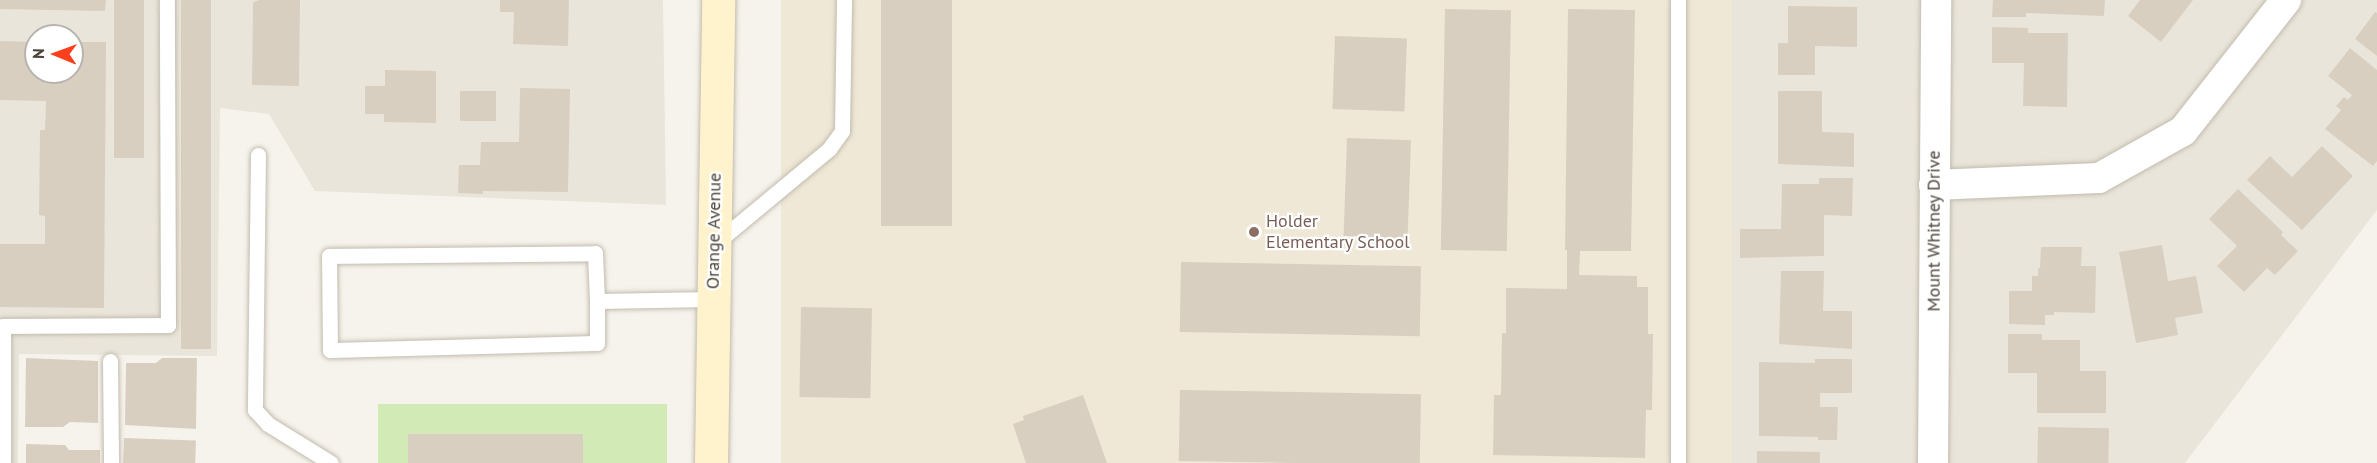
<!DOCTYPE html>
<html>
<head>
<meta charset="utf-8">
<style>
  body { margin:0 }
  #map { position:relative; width:2377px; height:463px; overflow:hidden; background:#f6f3ec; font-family:"PT Sans",sans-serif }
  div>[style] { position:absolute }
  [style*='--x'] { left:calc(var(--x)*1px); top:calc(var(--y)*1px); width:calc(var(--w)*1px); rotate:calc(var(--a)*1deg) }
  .residential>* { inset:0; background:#eae5da }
  .education>* { inset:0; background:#efe8d6; transform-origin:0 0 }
  .green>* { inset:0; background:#d2eab5; transform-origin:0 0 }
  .building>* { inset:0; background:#d8cfc1; transform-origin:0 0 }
  .roads { filter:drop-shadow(0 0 2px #c2bbae) drop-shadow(0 0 2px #c2bbae) }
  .lane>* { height:15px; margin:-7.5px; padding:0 7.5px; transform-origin:7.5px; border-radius:7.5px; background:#fff }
  .street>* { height:30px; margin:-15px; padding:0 15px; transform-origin:15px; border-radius:15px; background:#fff }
  .secondary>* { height:33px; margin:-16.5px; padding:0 16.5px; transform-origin:16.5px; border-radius:16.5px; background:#fff3cd }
  .dots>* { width:16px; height:16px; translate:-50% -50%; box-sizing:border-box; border:3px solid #fff; border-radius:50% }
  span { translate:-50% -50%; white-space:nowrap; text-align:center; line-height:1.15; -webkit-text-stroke:4.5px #fff; paint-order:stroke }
  .education-label { font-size:18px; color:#785e54 }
  .left { translate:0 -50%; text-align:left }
  .street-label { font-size:18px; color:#4b4439 }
  .north { position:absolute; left:24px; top:24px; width:60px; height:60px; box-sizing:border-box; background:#fff; border:2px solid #b7b4b0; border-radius:50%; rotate:271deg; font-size:16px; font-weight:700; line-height:24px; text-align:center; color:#4b4439 }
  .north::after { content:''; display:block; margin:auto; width:21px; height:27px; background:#fc3f1d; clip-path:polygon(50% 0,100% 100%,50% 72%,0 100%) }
</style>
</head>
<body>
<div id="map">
  <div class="residential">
    <i style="clip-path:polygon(evenodd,0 0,663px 0,666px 205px,315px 191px,269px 114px,220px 108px,217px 356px,19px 354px,18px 463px,0 463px,0 0,36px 36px,72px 36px,72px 72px,36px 72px,36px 36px)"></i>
    <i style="clip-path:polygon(1732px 0,2377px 0,2377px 210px,2185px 463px,1728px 463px)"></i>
  </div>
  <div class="education">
    <i style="left:781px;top:0;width:951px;height:463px"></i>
  </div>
  <div class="green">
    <i style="left:378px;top:404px;width:289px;height:59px"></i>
  </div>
  <div class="building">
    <i style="clip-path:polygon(0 0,106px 0,105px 11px,0 9px)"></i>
    <i style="left:114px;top:0;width:30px;height:158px"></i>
    <i style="left:181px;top:0;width:30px;height:349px"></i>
    <i style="clip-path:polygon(260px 0,300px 0,299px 86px,252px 85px,253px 2px)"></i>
    <i style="clip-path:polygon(500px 0,569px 0,568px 46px,513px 44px,514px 12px,500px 12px)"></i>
    <i style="left:881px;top:0;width:71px;height:226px"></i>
    <i style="clip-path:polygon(1993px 0,2105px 0,2104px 16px,2026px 13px,2026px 17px,1992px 17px)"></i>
    <i style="clip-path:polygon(2140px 0,2193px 0,2161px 42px,2128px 16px)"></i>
    <i style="clip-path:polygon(1788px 6px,1857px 7px,1857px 47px,1815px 46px,1815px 75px,1778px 75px,1778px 43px,1788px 43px)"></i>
    <i style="left:1445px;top:9px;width:66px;height:241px;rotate:1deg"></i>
    <i style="clip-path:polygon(1568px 9px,1635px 10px,1631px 251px,1580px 251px,1579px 275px,1637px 276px,1637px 287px,1648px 287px,1648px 334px,1653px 334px,1652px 410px,1646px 410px,1645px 458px,1493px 455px,1494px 395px,1501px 395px,1502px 333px,1506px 333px,1506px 288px,1567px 289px,1567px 250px,1565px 250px)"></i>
    <i style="clip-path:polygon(2375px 12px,2377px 13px,2377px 56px,2355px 39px)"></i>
    <i style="clip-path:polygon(1992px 27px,2028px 28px,2028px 33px,2068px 33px,2067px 107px,2023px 106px,2024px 63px,1992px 63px)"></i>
    <i style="left:1335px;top:36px;width:72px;height:73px;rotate:2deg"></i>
    <i style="clip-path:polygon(0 41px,36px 42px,36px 72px,72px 72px,72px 42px,106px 42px,104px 308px,0 307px,0 244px,45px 244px,45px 216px,39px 215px,40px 130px,45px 130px,46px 101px,0 100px)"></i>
    <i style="clip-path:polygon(2350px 48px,2377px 70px,2377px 161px,2373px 166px,2325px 129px,2341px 110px,2336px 106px,2344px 97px,2348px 100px,2352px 95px,2328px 76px)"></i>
    <i style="clip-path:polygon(385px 70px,436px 71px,436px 123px,384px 122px,384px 114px,365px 114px,365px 86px,385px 86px)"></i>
    <i style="clip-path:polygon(520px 88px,570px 89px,568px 192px,483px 191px,483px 194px,458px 193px,459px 165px,480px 165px,481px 142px,519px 142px)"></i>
    <i style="left:460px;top:91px;width:36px;height:30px"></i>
    <i style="clip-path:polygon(1778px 91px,1822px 91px,1822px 132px,1854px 133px,1854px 167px,1778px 164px)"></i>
    <i style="left:1347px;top:138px;width:64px;height:98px;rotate:2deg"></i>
    <i style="clip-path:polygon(2322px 146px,2353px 176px,2302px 230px,2247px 180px,2270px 156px,2292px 177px)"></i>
    <i style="clip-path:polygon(1819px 178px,1853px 178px,1852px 216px,1824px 215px,1824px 256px,1740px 258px,1740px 229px,1781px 229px,1782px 184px,1819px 184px)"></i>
    <i style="clip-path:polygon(2238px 189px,2283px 232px,2281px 235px,2298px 251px,2275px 275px,2267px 268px,2244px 292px,2217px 266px,2237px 246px,2209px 219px)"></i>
    <i style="clip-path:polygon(2162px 245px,2168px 281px,2196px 276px,2203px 313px,2175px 318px,2178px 335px,2136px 343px,2119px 252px)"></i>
    <i style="clip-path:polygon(2041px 247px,2082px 247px,2081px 266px,2096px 266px,2095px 313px,2054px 312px,2054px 315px,2045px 315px,2045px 325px,2009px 324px,2009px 291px,2032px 291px,2032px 276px,2038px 276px,2038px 268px,2040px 268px)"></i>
    <i style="left:1181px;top:262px;width:240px;height:70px;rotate:1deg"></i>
    <i style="clip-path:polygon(1781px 271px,1824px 271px,1823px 311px,1852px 311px,1852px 349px,1779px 344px)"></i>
    <i style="left:801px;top:307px;width:71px;height:90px;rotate:1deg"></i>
    <i style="clip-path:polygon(2008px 334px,2042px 334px,2042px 340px,2080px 340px,2080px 371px,2106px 371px,2106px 413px,2037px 413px,2037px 373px,2008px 373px)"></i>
    <i style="clip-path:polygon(26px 358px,98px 361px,98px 423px,70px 422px,63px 427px,25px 427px)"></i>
    <i style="clip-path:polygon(162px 358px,197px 358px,196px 429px,125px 425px,126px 363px,156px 363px)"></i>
    <i style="clip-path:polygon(1815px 359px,1852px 359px,1852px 393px,1820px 393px,1820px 407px,1838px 407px,1837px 440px,1818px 440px,1818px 437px,1759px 436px,1759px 362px,1815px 363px)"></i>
    <i style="left:1180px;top:390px;width:241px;height:71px;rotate:1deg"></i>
    <i style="clip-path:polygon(1083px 395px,1107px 463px,1026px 463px,1013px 424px,1024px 420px,1023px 416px)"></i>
    <i style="left:2038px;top:427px;width:71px;height:36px;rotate:1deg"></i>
    <i style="left:408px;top:434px;width:175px;height:29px"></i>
    <i style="left:124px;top:438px;width:72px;height:25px;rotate:2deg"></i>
    <i style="clip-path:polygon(26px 444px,65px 445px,69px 450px,100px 450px,100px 463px,26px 463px)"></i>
    <i style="left:1757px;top:451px;width:63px;height:12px;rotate:1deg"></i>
  </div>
  <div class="roads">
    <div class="lane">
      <i style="--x:258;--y:155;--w:255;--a:90.7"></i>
      <i style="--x:255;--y:410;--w:19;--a:47"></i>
      <i style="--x:268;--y:424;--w:74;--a:31.8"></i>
      <i style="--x:717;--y:242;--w:146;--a:-39.7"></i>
      <i style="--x:829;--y:149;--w:22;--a:-54"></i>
      <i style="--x:842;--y:131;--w:131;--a:-89.1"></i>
      <i style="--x:597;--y:301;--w:42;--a:90"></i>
      <i style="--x:597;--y:343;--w:267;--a:178.5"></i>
      <i style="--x:330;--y:350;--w:94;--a:-90.6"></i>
      <i style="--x:329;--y:256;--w:266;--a:-0.6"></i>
      <i style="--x:595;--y:253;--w:48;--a:87.6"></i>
      <i style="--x:597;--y:301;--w:116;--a:-1"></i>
      <i style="--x:110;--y:361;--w:102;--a:89.4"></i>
      <i style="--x:3;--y:463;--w:137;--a:-90"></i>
      <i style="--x:3;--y:326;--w:165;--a:-0.3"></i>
      <i style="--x:168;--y:325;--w:325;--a:-90.2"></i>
      <i style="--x:1678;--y:463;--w:463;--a:-90"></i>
    </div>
    <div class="street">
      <i style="--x:1934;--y:185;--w:165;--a:-2.4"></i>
      <i style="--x:2099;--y:178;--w:96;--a:-29.2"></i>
      <i style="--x:2183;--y:131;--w:167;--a:-51.8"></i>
      <i style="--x:1933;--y:463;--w:463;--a:-89.6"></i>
    </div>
    <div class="secondary">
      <i style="--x:711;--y:463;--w:463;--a:-89.1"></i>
    </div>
  </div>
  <div class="dots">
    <i style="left:1254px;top:232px;background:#8d6e63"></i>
  </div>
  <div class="education-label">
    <span class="left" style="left:1266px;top:232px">Holder<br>Elementary School</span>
  </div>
  <div class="street-label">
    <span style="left:714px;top:231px;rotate:-89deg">Orange Avenue</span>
    <span style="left:1934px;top:231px;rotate:-90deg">Mount Whitney Drive</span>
  </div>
  <div class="north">N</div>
</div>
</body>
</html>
